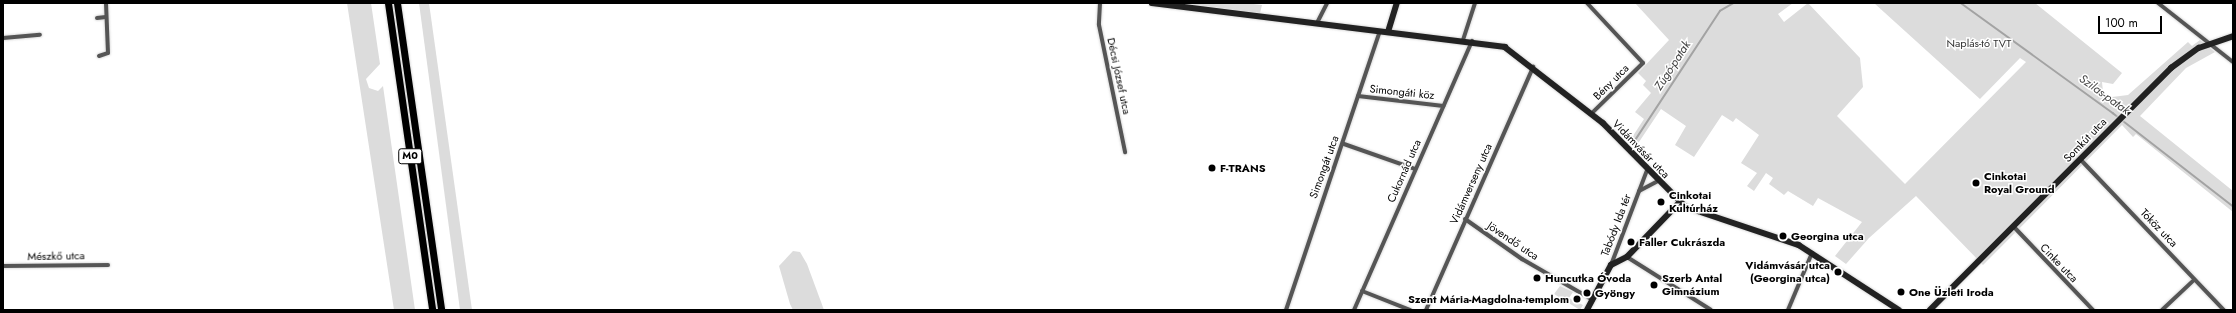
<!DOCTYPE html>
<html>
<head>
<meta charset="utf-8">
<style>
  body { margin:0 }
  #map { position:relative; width:2236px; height:313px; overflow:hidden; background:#fff; font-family:Jost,sans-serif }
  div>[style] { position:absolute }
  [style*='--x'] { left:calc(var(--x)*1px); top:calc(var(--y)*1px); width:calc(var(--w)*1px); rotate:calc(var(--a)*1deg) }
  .green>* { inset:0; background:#dcdcdc }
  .stream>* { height:1.5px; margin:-0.75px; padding:0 0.75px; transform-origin:0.75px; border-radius:0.75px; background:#a3a3a3 }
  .roads { filter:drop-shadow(0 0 1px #dbdbdb) drop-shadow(0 0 1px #dbdbdb) }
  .street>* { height:4px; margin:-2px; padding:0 2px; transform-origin:2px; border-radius:2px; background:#555 }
  .secondary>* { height:5.5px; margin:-2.75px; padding:0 2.75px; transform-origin:2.75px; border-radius:2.75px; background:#222 }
  .highway>* { height:7px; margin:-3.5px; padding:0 3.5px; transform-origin:3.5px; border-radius:3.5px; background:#000 }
  .dots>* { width:11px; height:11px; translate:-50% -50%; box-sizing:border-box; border:2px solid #fff; border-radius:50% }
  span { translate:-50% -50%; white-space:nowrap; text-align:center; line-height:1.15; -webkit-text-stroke:3px #fff; paint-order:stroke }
  .shield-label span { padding:1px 3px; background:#fff; border:1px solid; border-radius:3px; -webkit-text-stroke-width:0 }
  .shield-label { font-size:10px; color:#000; font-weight:700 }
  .park-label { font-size:11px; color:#333 }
  .street-label { font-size:11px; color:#000 }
  .poi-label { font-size:11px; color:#000; font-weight:700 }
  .left { translate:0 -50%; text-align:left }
  .right { translate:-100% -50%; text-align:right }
  .water-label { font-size:12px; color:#444; font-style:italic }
  .frame { position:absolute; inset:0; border:4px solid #000; pointer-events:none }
  .scale { position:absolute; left:2098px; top:16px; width:64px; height:18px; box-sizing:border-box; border:2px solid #000; border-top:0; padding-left:5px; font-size:12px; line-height:14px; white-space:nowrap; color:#000; -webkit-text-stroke:3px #fff; paint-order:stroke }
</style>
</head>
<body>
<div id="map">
  <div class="green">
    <i style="clip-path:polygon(347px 3px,371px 3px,380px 64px,366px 79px,369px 88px,378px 91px,383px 86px,415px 310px,394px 310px)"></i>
    <i style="clip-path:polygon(419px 3px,429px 3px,472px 310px,460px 310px)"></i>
    <i style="clip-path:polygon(1180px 3px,1245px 3px,1262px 5px,1260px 13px)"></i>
    <i style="clip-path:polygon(1635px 3px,1793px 3px,1778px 14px,1784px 22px,1808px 3px,1860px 58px,1863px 87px,1837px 116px,1905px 184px,2026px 62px,2020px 58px,1980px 99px,1874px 3px,2035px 3px,2122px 73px,2113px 84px,2102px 82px,2103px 92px,2112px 97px,2128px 95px,2188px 42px,2192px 46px,2200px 40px,2215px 52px,2186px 68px,2140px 116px,2233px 191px,2233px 212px,2136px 134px,2133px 137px,2122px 125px,1983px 265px,1916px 196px,1869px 238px,1846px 264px,1835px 256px,1862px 222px,1818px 198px,1813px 206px,1788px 191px,1784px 195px,1769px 184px,1773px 178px,1766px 173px,1754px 191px,1747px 186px,1757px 173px,1741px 163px,1759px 135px,1736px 118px,1733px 122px,1722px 115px,1694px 157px,1675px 145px,1686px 126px,1661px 109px,1635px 148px,1629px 142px,1644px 119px,1635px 112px,1651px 93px,1643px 85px,1646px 81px,1638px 73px,1669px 40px)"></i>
    <i style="clip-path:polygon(793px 251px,800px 252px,807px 264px,824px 310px,793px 310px,790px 304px,779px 266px)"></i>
    <i style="clip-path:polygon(1560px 286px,1573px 292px,1569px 298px,1583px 305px,1580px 310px,1554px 294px)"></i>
  </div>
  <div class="stream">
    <i style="--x:1961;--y:3;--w:188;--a:35.9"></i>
    <i style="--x:2113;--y:113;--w:152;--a:37.8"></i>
    <i style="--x:1632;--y:145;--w:160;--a:-56.7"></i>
    <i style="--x:1720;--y:11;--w:16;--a:-30"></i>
  </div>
  <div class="roads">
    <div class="street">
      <i style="--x:1100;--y:3;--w:22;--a:93"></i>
      <i style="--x:1099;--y:25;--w:130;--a:78.4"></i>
      <i style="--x:1587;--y:3;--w:82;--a:47"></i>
      <i style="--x:1643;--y:63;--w:73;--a:135.6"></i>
      <i style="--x:2158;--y:3;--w:95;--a:38.2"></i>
      <i style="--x:97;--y:18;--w:9;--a:-6"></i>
      <i style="--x:1317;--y:23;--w:22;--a:-63"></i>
      <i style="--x:3;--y:38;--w:37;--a:-5"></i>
      <i style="--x:1463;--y:40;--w:39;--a:-72"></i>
      <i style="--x:99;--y:56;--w:9;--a:-18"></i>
      <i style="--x:108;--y:53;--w:50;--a:-92.3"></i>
      <i style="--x:1358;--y:96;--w:86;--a:6.7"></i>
      <i style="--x:1344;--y:144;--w:75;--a:19.4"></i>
      <i style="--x:2080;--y:159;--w:209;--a:46.4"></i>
      <i style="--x:1639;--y:191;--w:21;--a:-28"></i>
      <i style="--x:1465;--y:219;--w:70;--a:35.1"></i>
      <i style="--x:1522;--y:259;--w:82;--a:30"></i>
      <i style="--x:2014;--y:227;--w:115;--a:46.4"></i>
      <i style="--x:1627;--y:257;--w:99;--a:32.2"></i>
      <i style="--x:1611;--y:265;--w:102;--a:-69.2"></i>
      <i style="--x:3;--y:266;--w:105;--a:-0.5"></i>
      <i style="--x:1362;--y:291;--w:52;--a:21.6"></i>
      <i style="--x:1286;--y:310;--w:294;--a:-71.4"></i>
      <i style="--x:1354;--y:310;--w:294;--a:-66.3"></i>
      <i style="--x:1426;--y:310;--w:266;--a:-66.2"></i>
      <i style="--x:1788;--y:310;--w:62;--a:-67.2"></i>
      <i style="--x:2162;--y:310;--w:44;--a:-43.2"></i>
    </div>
    <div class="secondary">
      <i style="--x:1152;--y:3;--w:356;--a:7.1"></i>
      <i style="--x:1505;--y:47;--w:124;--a:37.8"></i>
      <i style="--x:1603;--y:123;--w:118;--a:45.3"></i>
      <i style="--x:1686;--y:207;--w:119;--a:18.6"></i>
      <i style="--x:1799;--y:245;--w:119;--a:33"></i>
      <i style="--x:1388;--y:32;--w:30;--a:-73"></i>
      <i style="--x:1587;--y:310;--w:51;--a:-61.9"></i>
      <i style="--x:1611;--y:265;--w:18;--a:-27"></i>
      <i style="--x:1627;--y:257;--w:76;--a:-46.1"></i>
      <i style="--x:1930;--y:310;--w:342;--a:-45.1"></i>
      <i style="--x:2171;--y:68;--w:34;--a:-36"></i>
      <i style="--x:2199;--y:48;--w:36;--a:-19"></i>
    </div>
    <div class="highway">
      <i style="--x:388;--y:3;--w:310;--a:81.8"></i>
      <i style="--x:397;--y:3;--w:310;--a:81.8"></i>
    </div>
  </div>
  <div class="dots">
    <i style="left:1212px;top:168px;background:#000"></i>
    <i style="left:1976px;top:183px;background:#000"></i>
    <i style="left:1661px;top:202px;background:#000"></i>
    <i style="left:1783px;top:236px;background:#000"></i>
    <i style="left:1631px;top:242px;background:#000"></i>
    <i style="left:1838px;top:272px;background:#000"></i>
    <i style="left:1537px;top:278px;background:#000"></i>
    <i style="left:1654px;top:285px;background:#000"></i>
    <i style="left:1901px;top:292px;background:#000"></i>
    <i style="left:1587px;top:293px;background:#000"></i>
    <i style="left:1577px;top:299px;background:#000"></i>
  </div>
  <div class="shield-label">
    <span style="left:410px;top:156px">M0</span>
  </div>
  <div class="park-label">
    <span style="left:1979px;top:43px">Naplás-tó TVT</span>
  </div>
  <div class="street-label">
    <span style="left:1119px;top:76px;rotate:78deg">Décsi József utca</span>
    <span style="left:1611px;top:82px;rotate:-45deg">Bény utca</span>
    <span style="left:1402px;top:92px;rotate:6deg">Simongáti köz</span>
    <span style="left:2085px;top:140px;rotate:-46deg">Somkút utca</span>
    <span style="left:1641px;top:149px;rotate:46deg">Vidámvásár utca</span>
    <span style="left:1324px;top:167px;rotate:-70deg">Simongát utca</span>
    <span style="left:1404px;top:171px;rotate:-66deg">Cukornád utca</span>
    <span style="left:1471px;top:184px;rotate:-66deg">Vidámverseny utca</span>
    <span style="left:1616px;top:225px;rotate:-69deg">Tabódy Ida tér</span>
    <span style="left:2159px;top:228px;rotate:46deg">Tóköz utca</span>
    <span style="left:1513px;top:241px;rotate:34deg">Jövendő utca</span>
    <span style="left:56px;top:256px;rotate:-1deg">Mészkő utca</span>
    <span style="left:2059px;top:263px;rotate:46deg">Cinke utca</span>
  </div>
  <div class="poi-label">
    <span class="left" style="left:1220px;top:168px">F-TRANS</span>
    <span class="left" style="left:1984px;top:183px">Cinkotai<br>Royal Ground</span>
    <span class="left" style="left:1669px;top:202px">Cinkotai<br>Kultúrház</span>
    <span class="left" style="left:1791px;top:236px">Georgina utca</span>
    <span class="left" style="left:1639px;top:242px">Faller Cukrászda</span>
    <span class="right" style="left:1830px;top:272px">Vidámvásár utca<br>(Georgina utca)</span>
    <span class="left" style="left:1545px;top:278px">Huncutka Óvoda</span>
    <span class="left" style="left:1662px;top:285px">Szerb Antal<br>Gimnázium</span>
    <span class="left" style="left:1909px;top:292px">One Üzleti Iroda</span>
    <span class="left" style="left:1595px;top:293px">Gyöngy</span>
    <span class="right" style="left:1569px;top:299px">Szent Mária-Magdolna-templom</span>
  </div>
  <div class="water-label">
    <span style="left:1673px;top:66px;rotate:-57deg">Zúgó-patak</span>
    <span style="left:2104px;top:95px;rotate:36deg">Szilas-patak</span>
  </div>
  <div class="frame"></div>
  <div class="scale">100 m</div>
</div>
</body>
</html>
